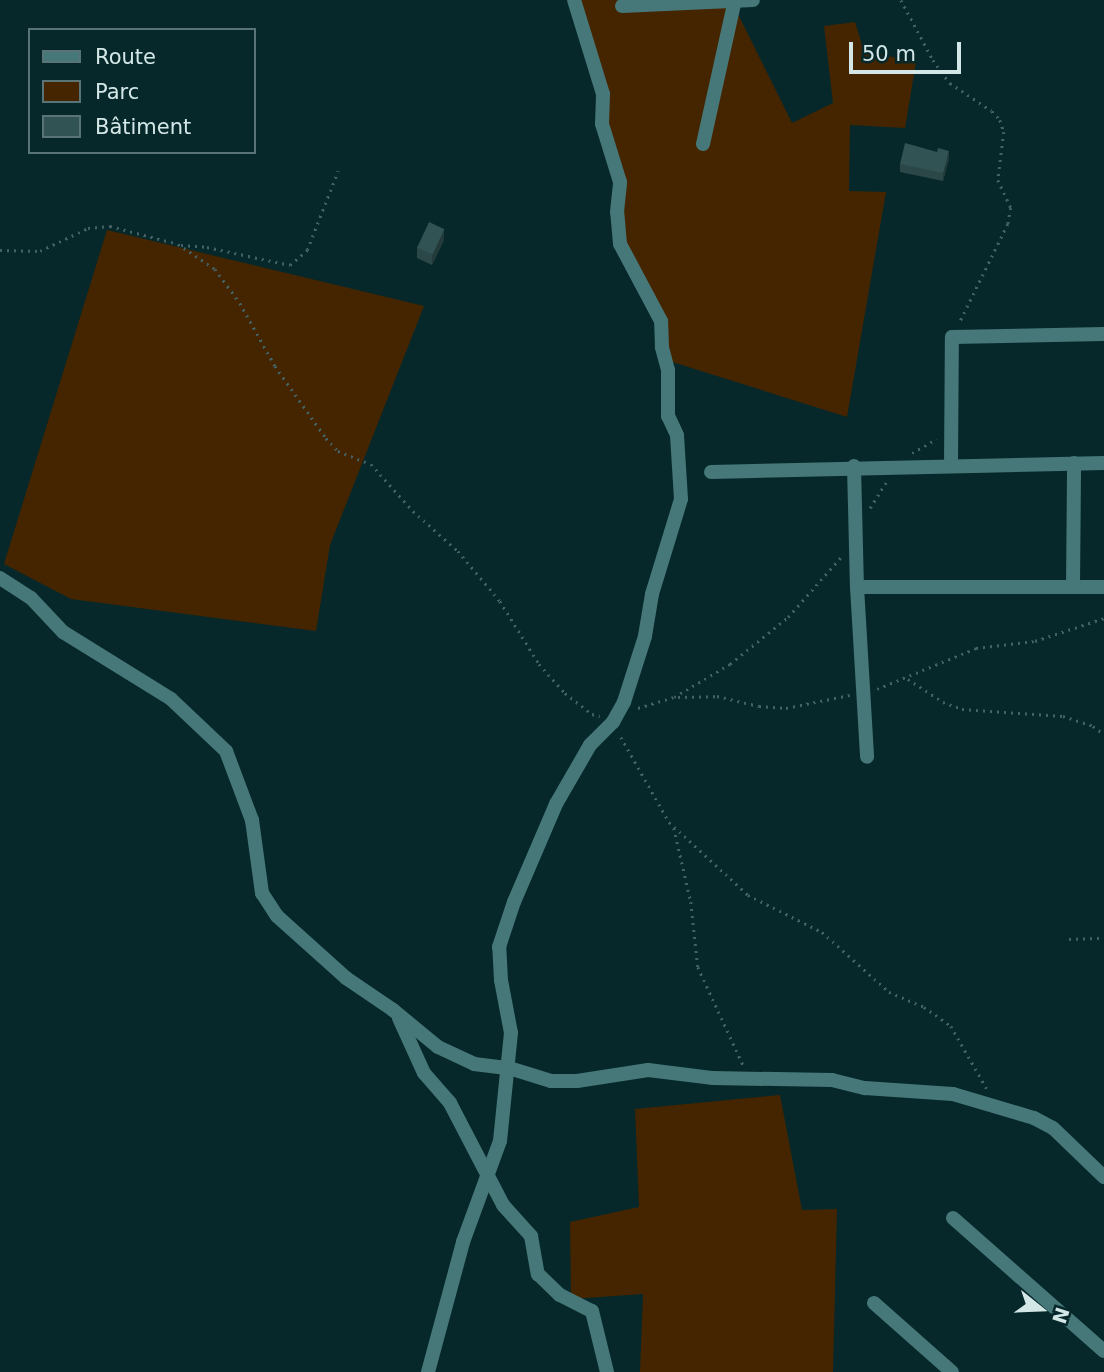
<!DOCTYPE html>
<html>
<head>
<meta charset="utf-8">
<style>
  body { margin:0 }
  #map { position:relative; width:1104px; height:1372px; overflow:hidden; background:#06282a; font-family:"DejaVu Sans",sans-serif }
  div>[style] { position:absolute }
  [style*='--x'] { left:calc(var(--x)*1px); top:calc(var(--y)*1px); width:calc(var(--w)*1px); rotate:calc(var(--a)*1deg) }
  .green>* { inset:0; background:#452500 }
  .path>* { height:2.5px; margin-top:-1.25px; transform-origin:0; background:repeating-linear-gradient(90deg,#446263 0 2px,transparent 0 7px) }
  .street>* { height:14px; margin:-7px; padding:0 7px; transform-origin:7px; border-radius:7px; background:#467779 }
  .wall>* { inset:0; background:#2b4748 }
  .shaded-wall>* { inset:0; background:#233a3b }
  .building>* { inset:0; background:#325354; transform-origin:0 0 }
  span { translate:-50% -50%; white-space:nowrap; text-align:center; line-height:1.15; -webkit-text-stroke:5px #06282a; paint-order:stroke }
  .legend { position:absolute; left:28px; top:28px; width:228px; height:126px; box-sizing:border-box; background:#06282a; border:2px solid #587476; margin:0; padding:9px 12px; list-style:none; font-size:21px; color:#d4e7e7 }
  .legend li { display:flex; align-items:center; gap:14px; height:35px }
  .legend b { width:35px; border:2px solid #587476 }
  .north { position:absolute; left:1006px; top:1274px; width:70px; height:70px; -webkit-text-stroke:5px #06282a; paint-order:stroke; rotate:108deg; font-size:19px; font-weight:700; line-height:28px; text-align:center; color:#d4e7e7 }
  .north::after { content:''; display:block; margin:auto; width:24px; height:32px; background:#d4e7e7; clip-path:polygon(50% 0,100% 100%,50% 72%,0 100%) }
  .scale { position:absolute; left:849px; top:42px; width:112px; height:32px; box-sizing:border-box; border:4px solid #d4e7e7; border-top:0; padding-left:9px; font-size:21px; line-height:24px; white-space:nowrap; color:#d4e7e7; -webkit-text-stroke:5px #06282a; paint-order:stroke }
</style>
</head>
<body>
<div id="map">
  <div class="green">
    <i style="clip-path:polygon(574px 0,731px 0,792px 123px,833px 103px,824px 26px,855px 22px,864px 51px,916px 62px,905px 128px,850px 125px,849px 191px,886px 192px,847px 417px,666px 360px,661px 321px,620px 244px,620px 182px)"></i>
    <i style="clip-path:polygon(107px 230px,424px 306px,330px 545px,316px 631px,71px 599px,4px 564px)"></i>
    <i style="clip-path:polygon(780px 1095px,802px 1210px,837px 1209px,833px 1372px,640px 1372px,643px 1294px,571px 1299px,570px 1222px,639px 1207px,635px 1109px)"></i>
  </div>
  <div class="path">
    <i style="--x:901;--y:0;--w:68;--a:61.9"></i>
    <i style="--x:933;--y:60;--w:29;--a:54"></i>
    <i style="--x:950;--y:83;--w:50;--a:33.7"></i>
    <i style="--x:992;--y:111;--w:12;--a:48"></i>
    <i style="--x:1000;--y:120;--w:13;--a:72"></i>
    <i style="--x:1004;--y:132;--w:48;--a:97.1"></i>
    <i style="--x:998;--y:180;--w:31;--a:65"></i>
    <i style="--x:1011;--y:208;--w:16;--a:101"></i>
    <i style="--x:1008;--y:224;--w:109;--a:116.1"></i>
    <i style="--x:181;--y:245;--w:26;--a:4"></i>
    <i style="--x:207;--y:247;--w:85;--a:12.2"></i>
    <i style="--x:290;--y:265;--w:23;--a:-41"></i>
    <i style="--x:307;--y:250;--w:85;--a:-68.6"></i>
    <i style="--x:0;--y:250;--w:40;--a:1.4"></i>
    <i style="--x:40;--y:251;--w:53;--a:-25.6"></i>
    <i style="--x:88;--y:228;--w:22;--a:-5"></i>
    <i style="--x:110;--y:226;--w:70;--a:14.8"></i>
    <i style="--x:178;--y:244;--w:45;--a:34"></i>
    <i style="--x:215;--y:269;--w:42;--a:53.7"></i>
    <i style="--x:240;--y:303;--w:72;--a:60.9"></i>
    <i style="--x:275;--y:366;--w:88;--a:54.7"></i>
    <i style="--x:326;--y:438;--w:18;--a:47"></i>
    <i style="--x:338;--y:451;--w:35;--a:22"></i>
    <i style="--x:371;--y:464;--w:63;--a:48.2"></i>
    <i style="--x:413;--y:511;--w:60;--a:41.6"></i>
    <i style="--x:458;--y:551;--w:65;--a:50"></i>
    <i style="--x:500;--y:601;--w:74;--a:58.2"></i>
    <i style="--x:539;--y:664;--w:39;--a:48"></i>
    <i style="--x:565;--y:693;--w:34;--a:38"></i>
    <i style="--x:592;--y:714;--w:8;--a:14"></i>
    <i style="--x:912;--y:453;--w:28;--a:-30"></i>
    <i style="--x:870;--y:508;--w:32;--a:-58"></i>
    <i style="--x:908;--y:679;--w:42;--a:33.3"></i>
    <i style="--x:943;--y:702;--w:20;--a:20"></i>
    <i style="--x:962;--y:709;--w:101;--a:4"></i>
    <i style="--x:1063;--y:716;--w:32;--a:18"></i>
    <i style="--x:1093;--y:726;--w:14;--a:36"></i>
    <i style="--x:877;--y:689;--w:107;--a:-22.5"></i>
    <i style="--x:976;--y:648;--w:59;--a:-6.8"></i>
    <i style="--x:1035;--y:641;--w:73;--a:-18.4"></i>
    <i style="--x:678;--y:697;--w:39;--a:-1"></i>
    <i style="--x:717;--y:696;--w:43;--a:13.4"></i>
    <i style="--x:759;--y:706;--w:27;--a:4"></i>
    <i style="--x:786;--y:708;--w:65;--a:-11.5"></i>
    <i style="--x:638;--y:708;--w:38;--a:-17"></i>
    <i style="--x:674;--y:697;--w:65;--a:-30.5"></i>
    <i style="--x:730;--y:664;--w:75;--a:-39"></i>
    <i style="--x:788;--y:617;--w:81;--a:-48.5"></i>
    <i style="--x:621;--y:737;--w:98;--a:60.5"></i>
    <i style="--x:669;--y:822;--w:108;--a:42.7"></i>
    <i style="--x:748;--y:895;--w:83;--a:26.6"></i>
    <i style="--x:822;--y:932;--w:90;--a:41.8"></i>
    <i style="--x:889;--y:992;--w:38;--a:23"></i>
    <i style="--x:924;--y:1007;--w:33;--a:35"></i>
    <i style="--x:951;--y:1026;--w:73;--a:60.3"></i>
    <i style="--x:674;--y:828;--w:76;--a:77.1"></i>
    <i style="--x:691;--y:902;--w:65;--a:83.9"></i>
    <i style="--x:698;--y:967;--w:108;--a:65.3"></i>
    <i style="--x:1069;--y:939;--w:35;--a:-2"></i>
  </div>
  <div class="street">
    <i style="--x:622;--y:6;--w:131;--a:-2.6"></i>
    <i style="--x:703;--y:144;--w:148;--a:-77.5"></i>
    <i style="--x:951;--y:465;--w:128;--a:-89.6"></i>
    <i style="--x:952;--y:337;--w:152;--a:-1.1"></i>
    <i style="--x:854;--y:466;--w:121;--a:88.6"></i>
    <i style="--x:857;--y:587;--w:170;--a:86.6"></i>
    <i style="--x:711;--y:472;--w:393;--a:-1.3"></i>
    <i style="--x:0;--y:578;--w:37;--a:33"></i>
    <i style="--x:31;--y:598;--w:47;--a:46.7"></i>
    <i style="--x:63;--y:632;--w:127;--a:31.8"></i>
    <i style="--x:171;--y:699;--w:76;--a:43.4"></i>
    <i style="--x:226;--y:751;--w:74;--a:69.4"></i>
    <i style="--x:252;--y:820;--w:74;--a:82.2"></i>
    <i style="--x:262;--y:893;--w:27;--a:57"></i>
    <i style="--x:277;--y:916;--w:93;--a:41.9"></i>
    <i style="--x:346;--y:978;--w:57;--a:34.2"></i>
    <i style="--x:393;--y:1010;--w:58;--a:39.4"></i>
    <i style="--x:438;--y:1047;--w:40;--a:25"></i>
    <i style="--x:474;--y:1064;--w:35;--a:7"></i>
    <i style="--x:509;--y:1068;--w:44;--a:17.2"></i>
    <i style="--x:551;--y:1081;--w:26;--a:0"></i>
    <i style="--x:577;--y:1081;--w:72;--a:-8.8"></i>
    <i style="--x:648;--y:1070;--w:64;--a:7.1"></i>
    <i style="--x:712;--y:1078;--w:120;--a:1"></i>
    <i style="--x:832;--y:1080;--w:34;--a:14"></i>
    <i style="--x:865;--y:1088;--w:88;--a:3.9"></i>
    <i style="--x:953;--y:1094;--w:84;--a:16.5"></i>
    <i style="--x:1034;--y:1118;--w:21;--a:28"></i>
    <i style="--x:1053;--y:1128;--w:71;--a:43.9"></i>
    <i style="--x:857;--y:587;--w:247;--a:0"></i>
    <i style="--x:1073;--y:587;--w:124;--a:-89.5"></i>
    <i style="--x:399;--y:1018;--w:60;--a:65.6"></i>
    <i style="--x:424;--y:1073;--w:40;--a:49"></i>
    <i style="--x:450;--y:1103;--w:115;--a:62.5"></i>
    <i style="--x:503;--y:1205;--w:42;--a:47.9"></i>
    <i style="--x:531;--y:1236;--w:39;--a:80"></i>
    <i style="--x:538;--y:1274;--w:30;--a:44"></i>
    <i style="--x:560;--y:1295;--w:36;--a:27"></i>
    <i style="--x:592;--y:1311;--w:63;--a:76.2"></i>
    <i style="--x:953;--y:1218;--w:201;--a:41.4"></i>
    <i style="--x:874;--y:1303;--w:104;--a:41.5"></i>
    <i style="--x:428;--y:1372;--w:135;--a:-74.9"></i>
    <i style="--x:463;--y:1242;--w:108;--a:-69.9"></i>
    <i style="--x:500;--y:1141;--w:109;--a:-84.2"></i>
    <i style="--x:511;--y:1033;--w:54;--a:-100.7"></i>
    <i style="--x:501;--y:980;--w:33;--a:-93"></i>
    <i style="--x:499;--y:947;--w:47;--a:-71.6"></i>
    <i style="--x:514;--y:902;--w:107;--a:-66.8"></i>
    <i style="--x:556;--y:804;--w:68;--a:-60"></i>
    <i style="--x:590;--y:745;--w:33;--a:-45"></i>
    <i style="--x:613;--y:722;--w:23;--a:-61"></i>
    <i style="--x:624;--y:702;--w:69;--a:-72.3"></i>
    <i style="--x:645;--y:636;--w:43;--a:-80.5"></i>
    <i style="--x:652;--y:594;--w:99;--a:-73"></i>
    <i style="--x:681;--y:499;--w:64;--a:-93.6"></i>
    <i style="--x:677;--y:435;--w:21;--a:-115"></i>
    <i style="--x:668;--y:416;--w:46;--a:-90"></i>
    <i style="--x:668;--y:370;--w:24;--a:-105"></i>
    <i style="--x:662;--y:347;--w:26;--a:-92"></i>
    <i style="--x:661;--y:321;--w:87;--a:-118"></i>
    <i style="--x:620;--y:244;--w:32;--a:-95"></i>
    <i style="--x:617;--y:212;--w:30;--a:-84"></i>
    <i style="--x:620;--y:182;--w:61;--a:-107.2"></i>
    <i style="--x:602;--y:124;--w:30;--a:-88"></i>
    <i style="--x:603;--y:94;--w:98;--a:-107.1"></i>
  </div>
  <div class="wall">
    <i style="clip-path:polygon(949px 159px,943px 181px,900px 172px,900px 164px)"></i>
    <i style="clip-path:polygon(444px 240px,432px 265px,417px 258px,417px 247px)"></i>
  </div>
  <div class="shaded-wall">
    <i style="clip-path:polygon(949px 151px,949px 159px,943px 181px,943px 173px)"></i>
    <i style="clip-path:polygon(444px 229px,444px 240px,432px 265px,432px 255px)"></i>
  </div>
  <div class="building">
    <i style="clip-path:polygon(905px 143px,937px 152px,938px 148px,949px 151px,943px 173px,900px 164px)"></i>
    <i style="left:429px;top:222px;width:17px;height:28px;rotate:25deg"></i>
  </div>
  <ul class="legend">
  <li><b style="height:9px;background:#467779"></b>Route</li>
  <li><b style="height:19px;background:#452500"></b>Parc</li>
  <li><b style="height:19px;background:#325354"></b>Bâtiment</li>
  </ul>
  <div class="north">N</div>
  <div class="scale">50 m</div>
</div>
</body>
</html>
